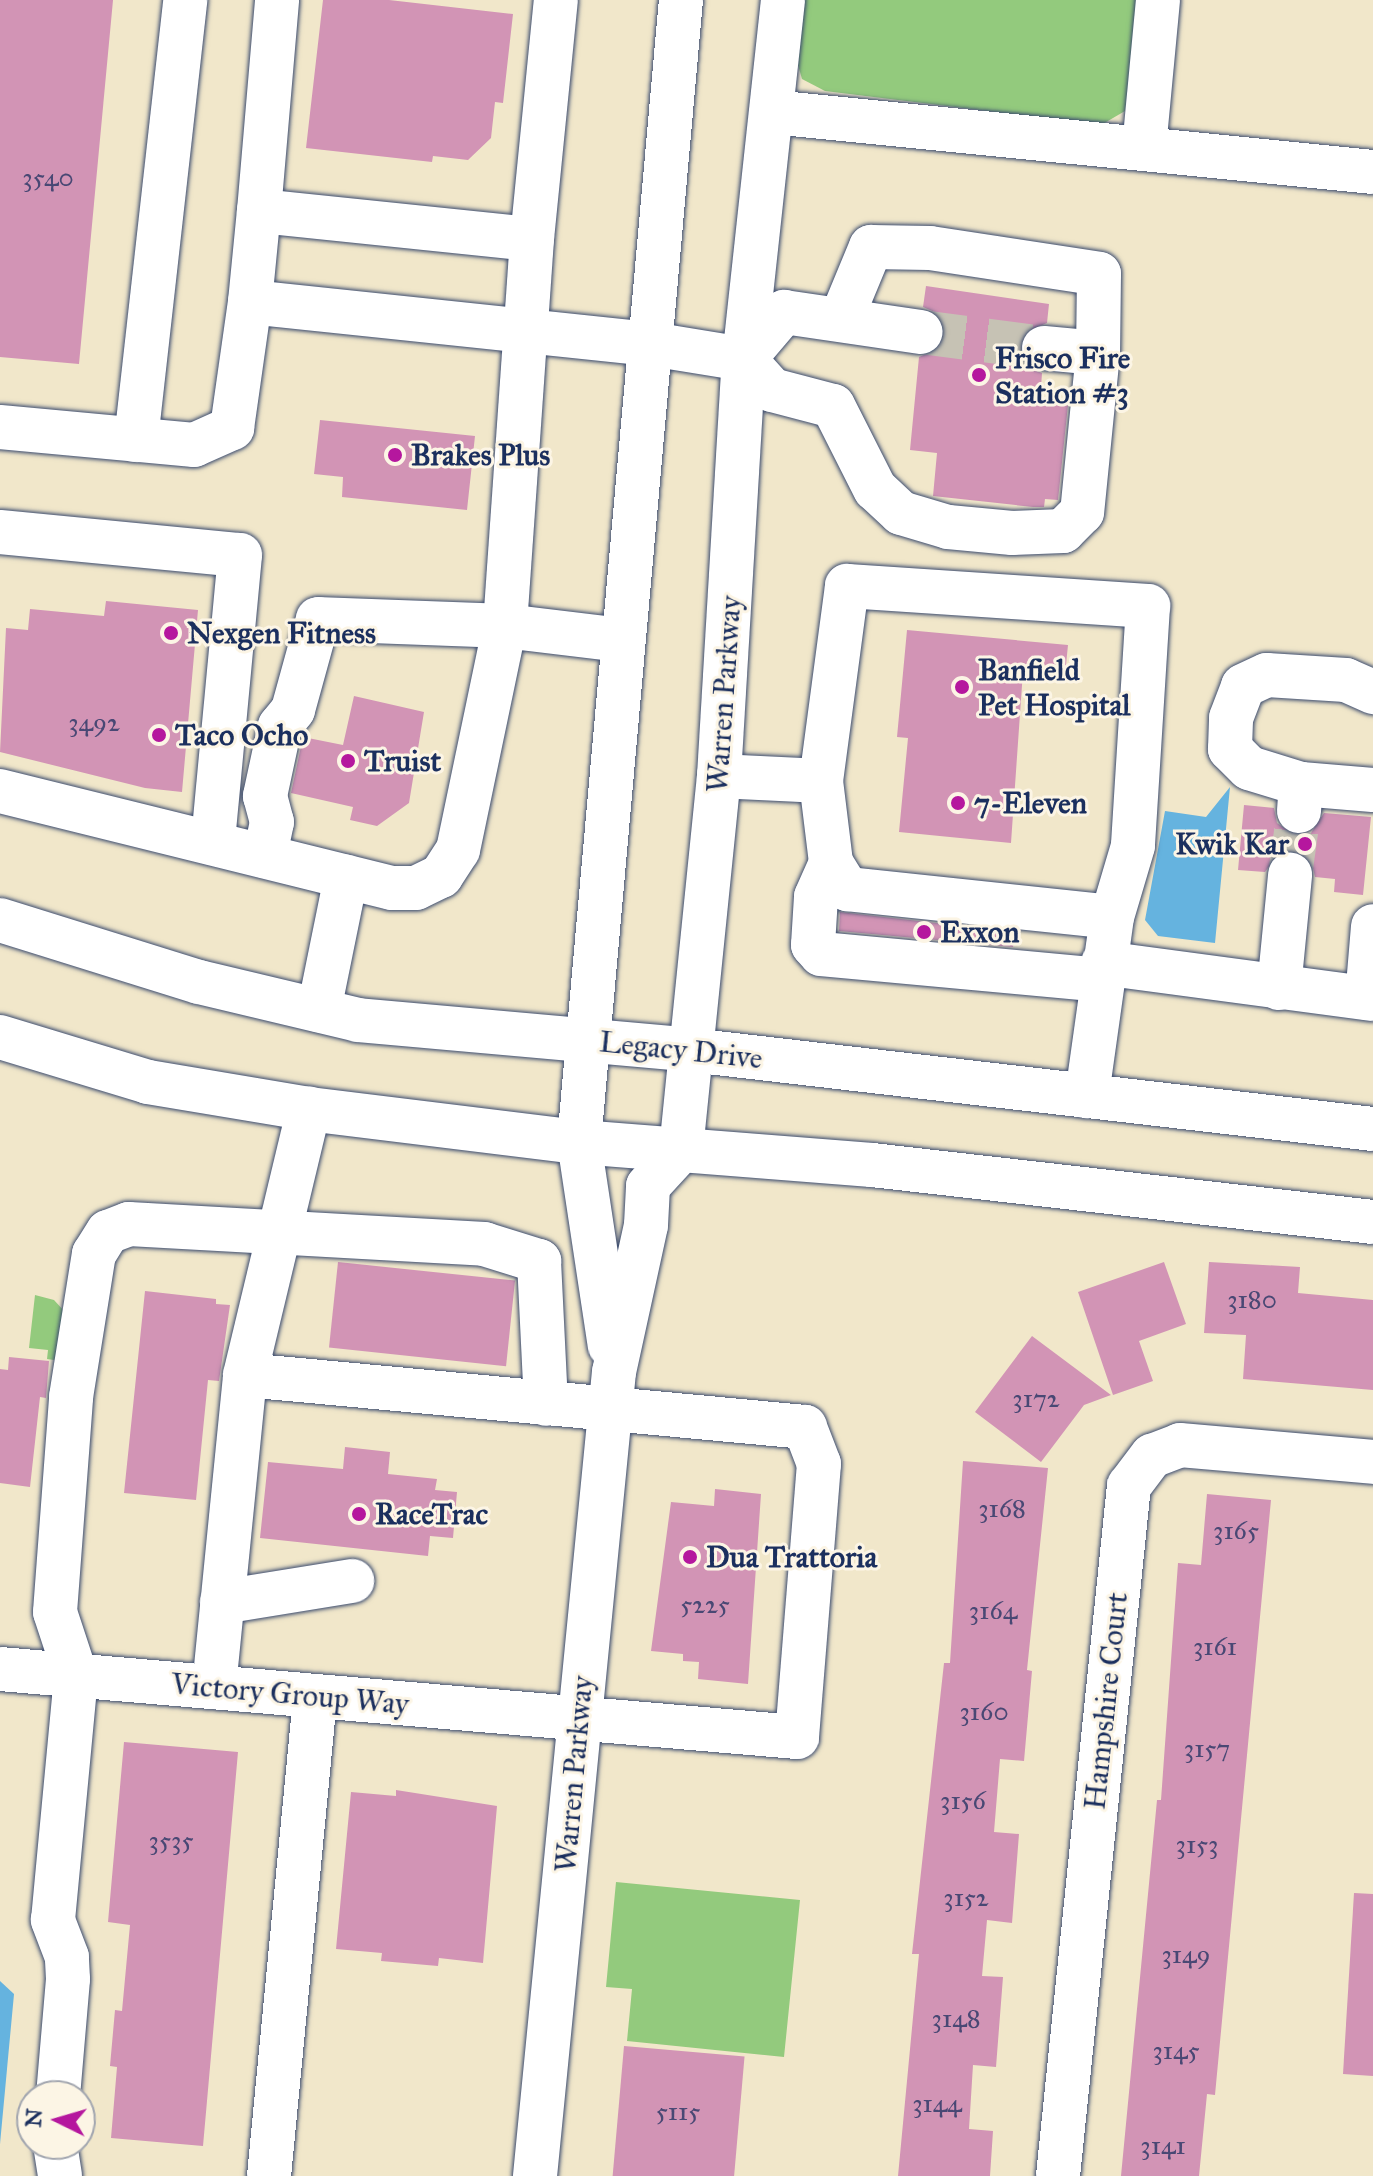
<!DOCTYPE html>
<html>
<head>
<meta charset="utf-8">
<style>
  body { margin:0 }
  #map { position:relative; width:1373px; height:2176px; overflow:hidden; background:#f1e7ca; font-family:"IM FELL Great Primer",serif }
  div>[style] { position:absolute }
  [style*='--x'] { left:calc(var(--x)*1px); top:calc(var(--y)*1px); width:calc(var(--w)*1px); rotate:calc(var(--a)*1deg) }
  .green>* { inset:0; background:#93ca7d }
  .water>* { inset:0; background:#65b3df }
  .building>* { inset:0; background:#d294b5; transform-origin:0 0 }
  .minor-tunnel>* { height:44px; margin-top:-22px; transform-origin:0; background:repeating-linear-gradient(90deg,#c6c2b4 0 44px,transparent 0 66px) }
  .roads { filter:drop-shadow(0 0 2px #3b4b6e) drop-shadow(0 0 2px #3b4b6e) }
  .minor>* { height:44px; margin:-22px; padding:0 22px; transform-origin:22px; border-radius:22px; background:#fff }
  .major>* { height:44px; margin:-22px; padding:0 22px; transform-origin:22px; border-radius:22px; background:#fff }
  .dots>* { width:22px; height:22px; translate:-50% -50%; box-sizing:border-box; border:4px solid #fcf5e5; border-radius:50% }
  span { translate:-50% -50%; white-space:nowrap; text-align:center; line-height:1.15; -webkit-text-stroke:6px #fcf5e5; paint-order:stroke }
  .number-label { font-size:26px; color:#494874 }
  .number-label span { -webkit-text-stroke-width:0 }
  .poi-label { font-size:30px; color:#1b2f5e; font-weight:700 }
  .left { translate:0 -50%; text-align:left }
  .right { translate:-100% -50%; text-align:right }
  .street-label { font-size:30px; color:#1b2f5e }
  .north { position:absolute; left:16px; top:2080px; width:80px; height:80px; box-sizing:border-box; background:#fcf5e5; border:2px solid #a2a6af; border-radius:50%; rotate:275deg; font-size:22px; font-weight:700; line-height:32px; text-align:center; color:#1b2f5e }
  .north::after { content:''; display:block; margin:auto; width:28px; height:36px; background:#b5179e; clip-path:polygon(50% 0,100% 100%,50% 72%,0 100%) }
</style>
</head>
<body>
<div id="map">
  <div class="green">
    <i style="clip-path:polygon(803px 0,1140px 0,1125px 111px,1101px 125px,825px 91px,802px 79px,798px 65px)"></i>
    <i style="clip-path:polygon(35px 1295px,54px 1300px,65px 1312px,61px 1355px,54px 1360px,47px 1359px,48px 1350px,29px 1348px)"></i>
    <i style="clip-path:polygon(616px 1882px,800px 1900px,784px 2057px,627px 2041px,632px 1989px,606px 1987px)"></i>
  </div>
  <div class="water">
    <i style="clip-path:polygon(1230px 787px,1215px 943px,1158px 936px,1145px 920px,1165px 811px,1206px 817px)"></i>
    <i style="clip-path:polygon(0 1981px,14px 1994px,0 2144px)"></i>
  </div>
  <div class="building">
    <i style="clip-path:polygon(0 0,113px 0,79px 364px,0 357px)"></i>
    <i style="clip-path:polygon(323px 0,389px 0,513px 14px,503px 103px,495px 102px,491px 138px,468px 160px,433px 156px,432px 162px,306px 148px)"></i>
    <i style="clip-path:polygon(926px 286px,1049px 304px,1047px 323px,1024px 333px,1019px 346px,1029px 368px,1042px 373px,1040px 402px,1068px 405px,1058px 500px,1045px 499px,1044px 507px,1033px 507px,933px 496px,937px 453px,910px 450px,919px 357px,940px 348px,946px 335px,937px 313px,923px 307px)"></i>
    <i style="clip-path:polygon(320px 420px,475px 436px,467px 510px,342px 497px,343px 477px,314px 474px)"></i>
    <i style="clip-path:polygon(106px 601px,198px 610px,182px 792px,145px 788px,0 752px,6px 628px,28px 630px,30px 609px,104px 616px)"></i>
    <i style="clip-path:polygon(907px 630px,1068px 645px,1065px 675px,1023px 671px,1011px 843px,899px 832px,908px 738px,897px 737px)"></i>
    <i style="clip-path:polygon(354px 696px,424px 712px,409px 803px,377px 826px,350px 820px,353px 807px,291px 793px,303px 737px,343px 745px)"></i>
    <i style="clip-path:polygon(1244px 805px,1274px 808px,1277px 823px,1296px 836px,1311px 833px,1324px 813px,1371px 817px,1363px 895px,1334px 892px,1335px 879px,1315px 877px,1312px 864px,1293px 850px,1279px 853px,1265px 872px,1238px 870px)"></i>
    <i style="clip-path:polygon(840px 912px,1015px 932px,1013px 947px,839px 931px)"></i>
    <i style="left:338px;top:1262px;width:178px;height:86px;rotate:6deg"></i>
    <i style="clip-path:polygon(1164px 1262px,1186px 1324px,1139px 1341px,1153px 1381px,1113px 1395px,1078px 1292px)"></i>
    <i style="clip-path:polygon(1209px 1262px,1300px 1267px,1298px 1293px,1373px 1300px,1373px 1390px,1243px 1379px,1246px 1335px,1204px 1333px)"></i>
    <i style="clip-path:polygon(145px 1291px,216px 1299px,216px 1304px,230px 1305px,219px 1381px,208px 1380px,196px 1500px,124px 1493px)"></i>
    <i style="clip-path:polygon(1032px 1336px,1111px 1395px,1084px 1405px,1041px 1462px,975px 1412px)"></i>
    <i style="clip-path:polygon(9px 1357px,49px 1361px,46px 1398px,40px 1397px,30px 1487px,0 1483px,0 1369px,8px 1370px)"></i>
    <i style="clip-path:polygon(345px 1447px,390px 1452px,388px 1474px,437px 1479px,435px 1490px,457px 1492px,453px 1538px,430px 1536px,428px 1556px,260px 1538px,268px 1462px,343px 1469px)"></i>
    <i style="clip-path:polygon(963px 1461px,1048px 1468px,1027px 1670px,1032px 1671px,1024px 1761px,1000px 1759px,994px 1832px,1019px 1834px,1012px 1923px,987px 1920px,982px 1976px,1003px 1977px,996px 2067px,973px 2065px,969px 2129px,993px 2131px,990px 2176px,898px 2176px,919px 1954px,912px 1954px,944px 1663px,950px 1663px)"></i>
    <i style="clip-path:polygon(715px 1489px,761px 1494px,748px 1684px,698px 1679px,699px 1662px,683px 1661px,683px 1654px,651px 1651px,671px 1502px,714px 1506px)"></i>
    <i style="clip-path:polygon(1207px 1494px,1271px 1500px,1215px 2095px,1207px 2094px,1199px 2176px,1121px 2176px,1157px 1800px,1161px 1800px,1178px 1563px,1201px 1565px)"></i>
    <i style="clip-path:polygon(124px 1742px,238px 1752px,203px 2146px,111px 2138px,117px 2067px,110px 2066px,115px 2010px,122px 2011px,130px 1925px,108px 1922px)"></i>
    <i style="clip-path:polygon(396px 1790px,497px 1806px,483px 1963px,439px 1958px,438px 1966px,381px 1961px,382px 1953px,336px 1949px,351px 1792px,396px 1796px)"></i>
    <i style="clip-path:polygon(1354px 1893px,1373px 1894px,1373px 2076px,1343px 2074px)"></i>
    <i style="left:624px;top:2046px;width:121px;height:131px;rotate:5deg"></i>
  </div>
  <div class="minor-tunnel">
    <i style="--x:921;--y:332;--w:124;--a:7.4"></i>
    <i style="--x:1290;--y:875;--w:65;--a:-82"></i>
  </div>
  <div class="roads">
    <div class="minor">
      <i style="--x:772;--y:112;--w:604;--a:5.7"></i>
      <i style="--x:1144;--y:148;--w:149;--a:-84.6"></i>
      <i style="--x:259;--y:211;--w:212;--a:-85.1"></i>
      <i style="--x:532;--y:239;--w:240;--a:-84.3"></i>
      <i style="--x:250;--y:302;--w:91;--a:-84.4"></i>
      <i style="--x:259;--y:211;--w:274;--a:5.9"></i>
      <i style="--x:532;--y:239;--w:388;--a:94"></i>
      <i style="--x:505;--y:626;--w:187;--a:-177.9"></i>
      <i style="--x:318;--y:619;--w:94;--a:105.4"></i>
      <i style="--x:293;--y:710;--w:21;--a:129"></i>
      <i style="--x:280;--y:726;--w:72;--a:102.1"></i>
      <i style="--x:265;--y:796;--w:27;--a:75"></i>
      <i style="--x:272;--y:822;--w:35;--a:102"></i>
      <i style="--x:842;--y:317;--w:76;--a:-67.5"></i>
      <i style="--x:871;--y:247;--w:59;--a:1"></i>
      <i style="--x:930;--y:248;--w:171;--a:8.7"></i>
      <i style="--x:1099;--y:274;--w:79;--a:90.7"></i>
      <i style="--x:1098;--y:353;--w:160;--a:95.7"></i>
      <i style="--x:1082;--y:512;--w:27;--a:135"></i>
      <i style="--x:1063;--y:531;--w:51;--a:177.8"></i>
      <i style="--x:1012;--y:533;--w:64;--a:-174.6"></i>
      <i style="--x:948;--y:527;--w:49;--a:-163.4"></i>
      <i style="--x:901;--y:513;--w:35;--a:-137"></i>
      <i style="--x:875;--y:489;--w:93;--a:-116.8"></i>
      <i style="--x:833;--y:406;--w:63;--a:-165.3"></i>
      <i style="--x:772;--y:390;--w:42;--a:-132.1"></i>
      <i style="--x:744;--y:359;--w:62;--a:-49.6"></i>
      <i style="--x:784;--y:312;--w:138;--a:8.3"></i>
      <i style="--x:1044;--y:348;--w:54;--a:5.3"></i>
      <i style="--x:0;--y:427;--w:195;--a:5.3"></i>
      <i style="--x:194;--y:445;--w:42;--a:-24.1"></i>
      <i style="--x:232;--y:428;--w:127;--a:-81.9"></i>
      <i style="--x:250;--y:302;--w:403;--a:6"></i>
      <i style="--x:136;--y:440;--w:443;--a:-83.6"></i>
      <i style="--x:0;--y:532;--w:241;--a:5.5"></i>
      <i style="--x:240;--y:555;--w:289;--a:95.4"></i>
      <i style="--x:719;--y:776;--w:102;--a:2.8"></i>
      <i style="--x:821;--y:781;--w:197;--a:-82.4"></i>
      <i style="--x:847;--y:586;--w:302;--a:3.8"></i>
      <i style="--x:1148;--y:606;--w:240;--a:93.6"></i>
      <i style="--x:1133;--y:846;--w:74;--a:106.5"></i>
      <i style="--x:1112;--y:917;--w:181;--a:98"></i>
      <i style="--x:821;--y:781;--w:83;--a:83"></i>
      <i style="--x:831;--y:863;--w:31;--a:58"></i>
      <i style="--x:847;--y:889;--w:266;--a:6"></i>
      <i style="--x:1301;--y:784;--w:72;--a:4.8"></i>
      <i style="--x:0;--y:791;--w:404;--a:13.9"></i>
      <i style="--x:392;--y:888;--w:24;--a:0"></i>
      <i style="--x:416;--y:888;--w:28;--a:-26"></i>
      <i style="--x:441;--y:876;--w:31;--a:-57"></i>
      <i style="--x:458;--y:850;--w:229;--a:-78.2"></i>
      <i style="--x:505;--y:626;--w:117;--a:6.9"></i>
      <i style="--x:1299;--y:811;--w:27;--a:-86"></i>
      <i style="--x:1301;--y:784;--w:54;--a:-162.9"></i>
      <i style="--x:1249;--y:768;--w:27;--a:-135"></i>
      <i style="--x:1230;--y:749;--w:31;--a:-88"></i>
      <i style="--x:1231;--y:718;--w:34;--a:-69"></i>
      <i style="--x:1243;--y:686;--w:26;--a:-25"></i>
      <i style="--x:1267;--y:675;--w:79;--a:3.6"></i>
      <i style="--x:1346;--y:680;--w:30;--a:24"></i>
      <i style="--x:831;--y:863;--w:37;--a:114"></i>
      <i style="--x:816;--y:897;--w:48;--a:93.6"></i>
      <i style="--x:813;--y:945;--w:12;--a:48"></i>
      <i style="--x:821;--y:954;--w:281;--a:5.3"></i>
      <i style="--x:1103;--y:963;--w:272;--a:7.6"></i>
      <i style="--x:1279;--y:988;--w:114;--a:-84.4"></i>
      <i style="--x:1367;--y:998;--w:72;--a:-85.2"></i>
      <i style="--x:319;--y:1010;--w:136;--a:-78.5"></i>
      <i style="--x:579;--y:1142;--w:206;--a:81.4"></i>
      <i style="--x:222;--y:1602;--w:132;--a:-9.2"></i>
      <i style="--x:0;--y:1669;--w:800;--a:4.88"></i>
      <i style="--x:797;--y:1737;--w:274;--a:-85.4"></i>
      <i style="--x:819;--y:1464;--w:40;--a:-111"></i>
      <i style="--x:805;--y:1427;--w:562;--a:-174.69"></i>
      <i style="--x:214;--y:1687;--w:314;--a:-84.3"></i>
      <i style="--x:245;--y:1375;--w:274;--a:-76.5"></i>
      <i style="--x:58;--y:2096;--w:117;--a:-85.1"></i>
      <i style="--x:68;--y:1979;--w:22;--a:-93"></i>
      <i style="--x:67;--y:1957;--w:40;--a:-111"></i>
      <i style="--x:53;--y:1920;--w:245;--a:-84.6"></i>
      <i style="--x:76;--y:1676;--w:67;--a:-108.2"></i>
      <i style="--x:55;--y:1612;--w:216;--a:-85.7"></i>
      <i style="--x:71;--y:1397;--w:145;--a:-80.9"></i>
      <i style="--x:94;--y:1254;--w:26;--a:-58"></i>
      <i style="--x:108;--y:1232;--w:22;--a:-21"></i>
      <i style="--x:129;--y:1224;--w:356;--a:3.2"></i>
      <i style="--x:484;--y:1244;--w:58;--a:17.2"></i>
      <i style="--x:539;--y:1261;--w:143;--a:87.2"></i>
      <i style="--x:55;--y:2144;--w:32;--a:81"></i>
      <i style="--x:269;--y:2176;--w:482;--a:-84.5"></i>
      <i style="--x:535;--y:2176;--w:808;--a:-84.39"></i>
      <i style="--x:614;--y:1372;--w:150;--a:-77.7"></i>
      <i style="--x:646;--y:1225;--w:39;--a:-87"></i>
      <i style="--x:648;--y:1186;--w:49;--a:-47.5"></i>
      <i style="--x:1058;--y:2176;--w:694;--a:-84.13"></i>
      <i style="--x:1129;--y:1486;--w:38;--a:-53"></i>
      <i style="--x:1152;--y:1456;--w:30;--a:-21"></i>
      <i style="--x:1180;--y:1445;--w:194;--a:5"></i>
    </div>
    <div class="major">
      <i style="--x:651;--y:344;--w:94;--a:9.2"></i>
      <i style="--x:0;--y:920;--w:208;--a:17.3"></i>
      <i style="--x:199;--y:982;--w:163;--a:13.4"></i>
      <i style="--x:358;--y:1020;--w:334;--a:5.1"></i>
      <i style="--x:691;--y:1050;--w:687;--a:6.61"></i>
      <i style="--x:0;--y:1037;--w:155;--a:16.9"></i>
      <i style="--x:148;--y:1082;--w:163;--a:9.5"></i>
      <i style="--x:309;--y:1109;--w:272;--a:7"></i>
      <i style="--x:579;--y:1142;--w:294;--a:4.5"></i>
      <i style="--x:872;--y:1165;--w:504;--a:6.49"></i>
      <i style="--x:579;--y:1142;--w:1147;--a:-84.9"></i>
      <i style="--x:681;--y:1150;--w:376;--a:-84.2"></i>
      <i style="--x:719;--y:776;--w:418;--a:-86.6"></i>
      <i style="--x:744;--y:359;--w:361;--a:-83.8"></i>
    </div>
  </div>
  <div class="dots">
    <i style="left:979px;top:375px;background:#b5179e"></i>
    <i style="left:395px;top:455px;background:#b5179e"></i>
    <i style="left:171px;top:633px;background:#b5179e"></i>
    <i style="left:962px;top:687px;background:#b5179e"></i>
    <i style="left:159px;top:735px;background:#b5179e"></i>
    <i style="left:348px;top:761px;background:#b5179e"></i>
    <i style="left:958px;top:803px;background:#b5179e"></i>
    <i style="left:1305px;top:844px;background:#b5179e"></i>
    <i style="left:924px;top:932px;background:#b5179e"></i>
    <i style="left:359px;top:1514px;background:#b5179e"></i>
    <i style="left:690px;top:1557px;background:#b5179e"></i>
  </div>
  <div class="number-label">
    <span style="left:48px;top:178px">3540</span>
    <span style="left:94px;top:723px">3492</span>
    <span style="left:1252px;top:1300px">3180</span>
    <span style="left:1036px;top:1399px">3172</span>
    <span style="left:1002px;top:1509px">3168</span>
    <span style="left:1236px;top:1531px">3165</span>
    <span style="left:705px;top:1605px">5225</span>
    <span style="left:993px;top:1611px">3164</span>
    <span style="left:1215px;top:1647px">3161</span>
    <span style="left:984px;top:1712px">3160</span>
    <span style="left:1207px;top:1749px">3157</span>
    <span style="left:963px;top:1801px">3156</span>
    <span style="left:171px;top:1841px">3535</span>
    <span style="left:1197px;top:1845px">3153</span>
    <span style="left:966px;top:1898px">3152</span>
    <span style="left:1186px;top:1955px">3149</span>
    <span style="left:956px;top:2019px">3148</span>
    <span style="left:1176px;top:2051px">3145</span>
    <span style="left:937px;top:2104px">3144</span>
    <span style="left:678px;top:2112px">5115</span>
    <span style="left:1163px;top:2146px">3141</span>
  </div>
  <div class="poi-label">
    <span class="left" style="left:995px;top:375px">Frisco Fire<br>Station #3</span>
    <span class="left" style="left:411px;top:455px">Brakes Plus</span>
    <span class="left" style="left:187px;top:633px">Nexgen Fitness</span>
    <span class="left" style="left:978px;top:687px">Banfield<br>Pet Hospital</span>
    <span class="left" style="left:175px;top:735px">Taco Ocho</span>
    <span class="left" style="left:364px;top:761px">Truist</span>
    <span class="left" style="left:974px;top:803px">7-Eleven</span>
    <span class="right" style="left:1289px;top:844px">Kwik Kar</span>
    <span class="left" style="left:940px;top:932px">Exxon</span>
    <span class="left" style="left:375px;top:1514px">RaceTrac</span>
    <span class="left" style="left:706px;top:1557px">Dua Trattoria</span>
  </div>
  <div class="street-label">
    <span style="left:724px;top:694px;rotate:-86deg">Warren Parkway</span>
    <span style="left:681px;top:1050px;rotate:6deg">Legacy Drive</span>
    <span style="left:290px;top:1694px;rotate:5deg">Victory Group Way</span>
    <span style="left:1106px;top:1701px;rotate:-84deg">Hampshire Court</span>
    <span style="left:574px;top:1774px;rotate:-85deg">Warren Parkway</span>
  </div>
  <div class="north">N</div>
</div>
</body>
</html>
